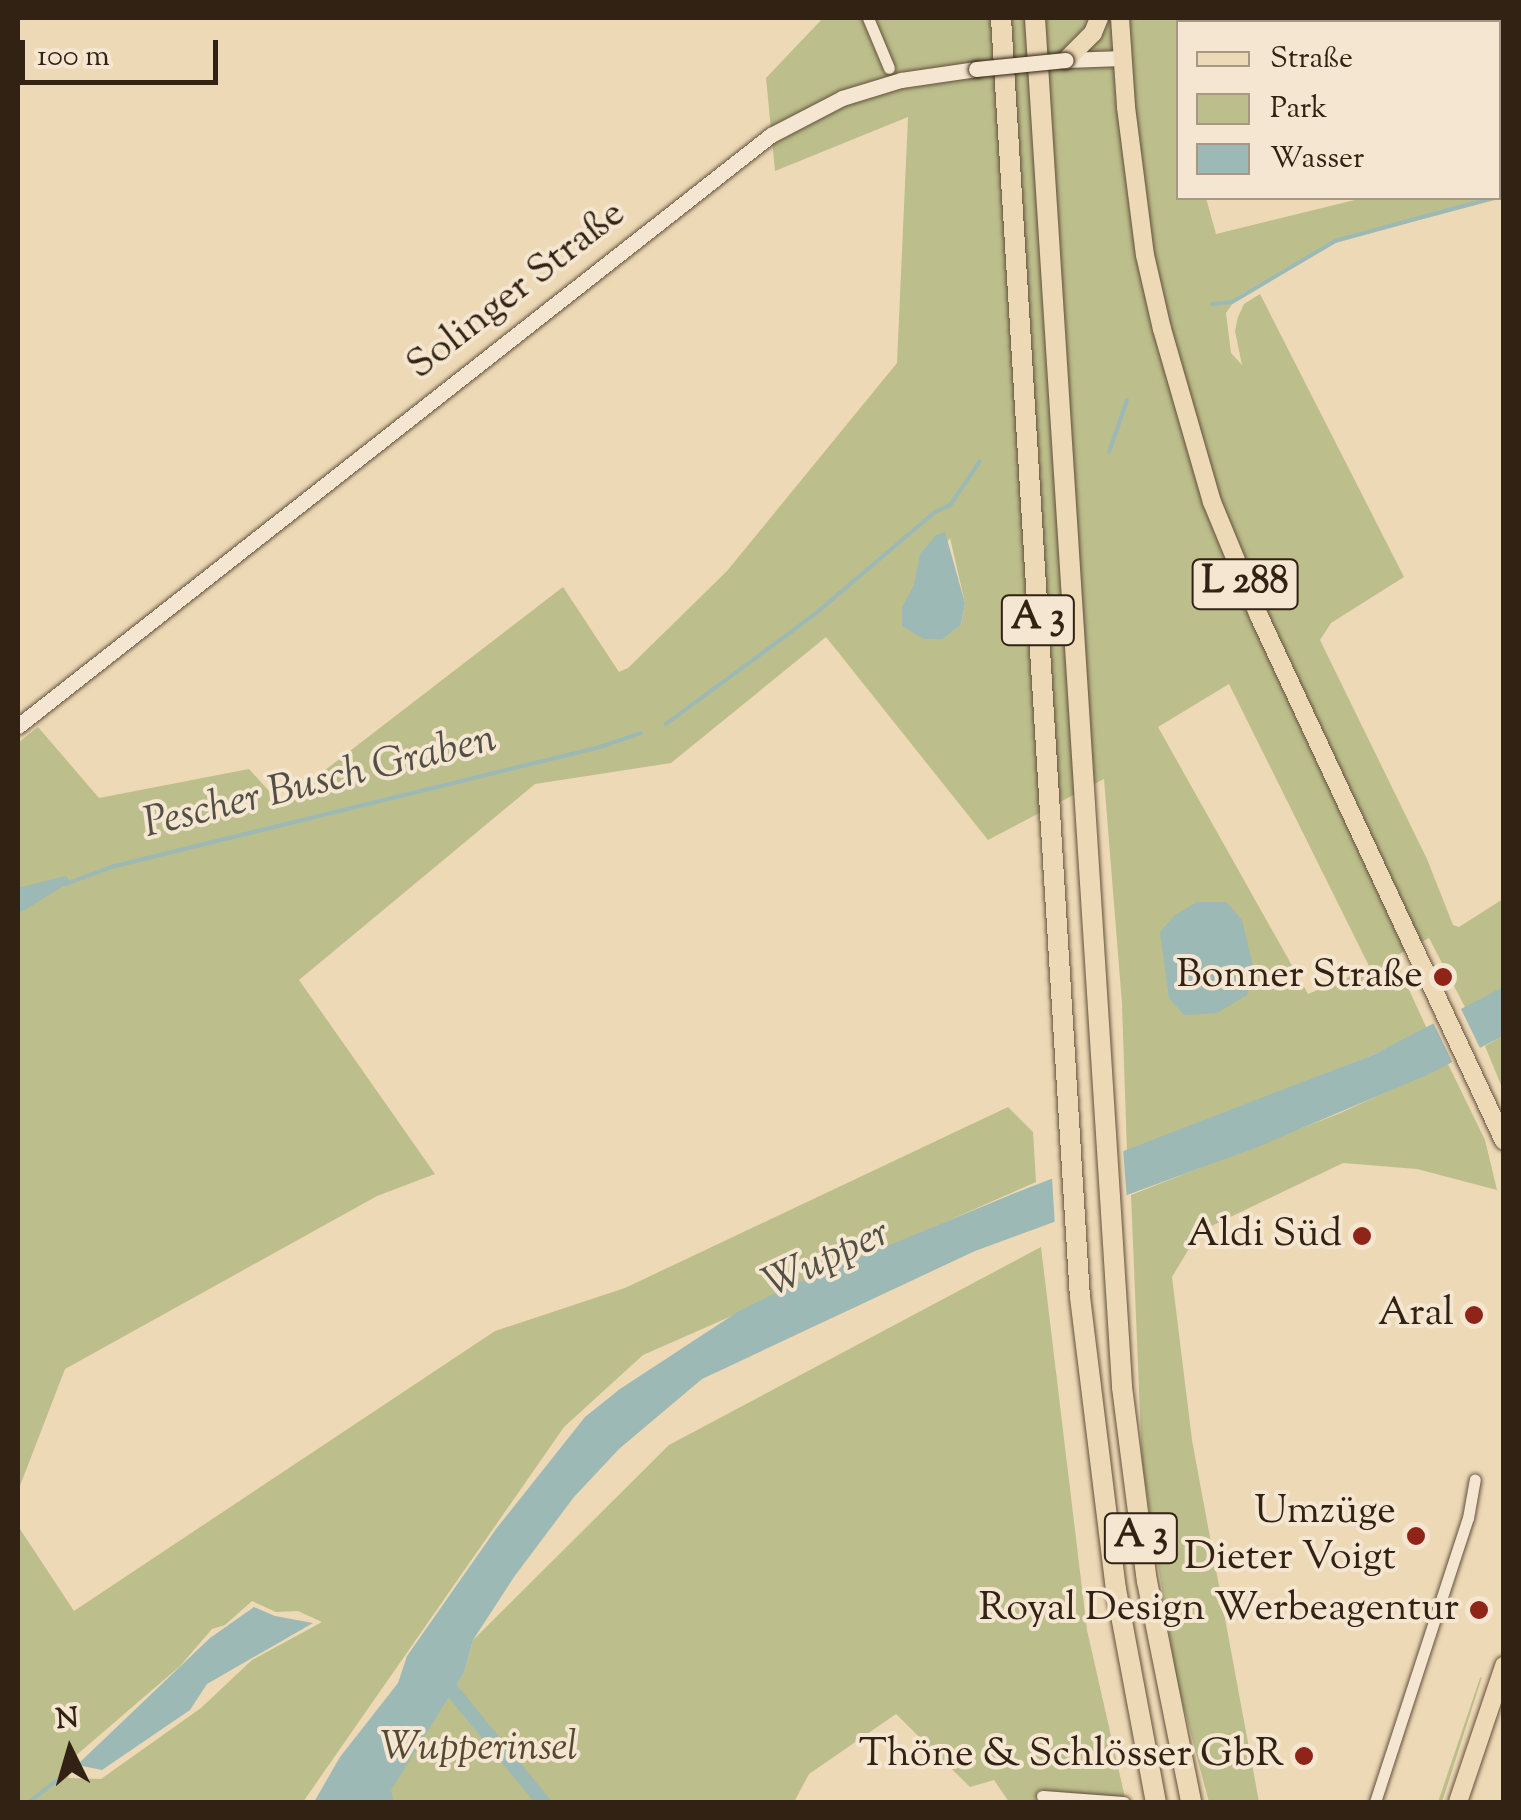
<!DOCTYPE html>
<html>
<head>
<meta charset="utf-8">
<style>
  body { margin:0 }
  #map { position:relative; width:1521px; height:1820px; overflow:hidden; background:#eed9b6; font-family:"Sorts Mill Goudy",serif }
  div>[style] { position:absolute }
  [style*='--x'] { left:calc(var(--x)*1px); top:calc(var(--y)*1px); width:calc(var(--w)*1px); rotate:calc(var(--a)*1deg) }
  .green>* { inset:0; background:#bcbe8b }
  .water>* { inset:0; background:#9cb9b6 }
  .pier>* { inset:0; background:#eed9b6; transform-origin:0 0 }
  .stream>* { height:4px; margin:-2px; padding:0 2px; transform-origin:2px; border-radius:2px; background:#9cb9b6 }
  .canal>* { height:14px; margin:-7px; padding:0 7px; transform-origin:7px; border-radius:7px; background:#9cb9b6 }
  .roads { filter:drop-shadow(0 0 2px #61503c) drop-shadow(0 0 2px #61503c) }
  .street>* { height:11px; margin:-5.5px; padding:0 5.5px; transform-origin:5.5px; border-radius:5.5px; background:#f4e6d0 }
  .secondary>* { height:15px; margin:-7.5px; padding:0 7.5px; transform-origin:7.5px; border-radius:7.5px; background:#f4e6d0 }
  .primary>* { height:18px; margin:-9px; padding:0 9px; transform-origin:9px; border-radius:9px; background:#eed9b6 }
  .highway>* { height:20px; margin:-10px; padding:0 10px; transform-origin:10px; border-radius:10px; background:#eed9b6 }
  .bridges { filter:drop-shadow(0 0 2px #322213) drop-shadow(0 0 2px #322213) }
  .secondary-bridge>* { height:15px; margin:-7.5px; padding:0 7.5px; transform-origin:7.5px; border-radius:7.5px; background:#f4e6d0 }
  .dots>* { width:28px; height:28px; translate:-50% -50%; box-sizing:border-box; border:5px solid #f4e6d0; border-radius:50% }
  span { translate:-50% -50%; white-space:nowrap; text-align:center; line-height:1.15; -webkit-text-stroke:8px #f4e6d0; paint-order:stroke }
  .shield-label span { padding:2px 8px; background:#f4e6d0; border:2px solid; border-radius:8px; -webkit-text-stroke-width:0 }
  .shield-label { font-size:38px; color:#322213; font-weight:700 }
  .street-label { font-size:40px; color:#322213 }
  .poi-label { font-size:40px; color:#322213 }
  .right { translate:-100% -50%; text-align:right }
  .park-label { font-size:40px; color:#544931; font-style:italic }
  .water-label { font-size:42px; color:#524f44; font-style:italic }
  .frame { position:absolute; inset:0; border:20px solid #322213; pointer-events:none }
  .legend { position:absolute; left:1176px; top:20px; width:325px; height:180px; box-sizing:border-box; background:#f4e6d0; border:2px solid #a69884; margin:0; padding:12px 18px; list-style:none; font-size:30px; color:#322213 }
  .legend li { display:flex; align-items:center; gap:20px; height:50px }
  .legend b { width:50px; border:2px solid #a69884 }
  .north { position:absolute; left:20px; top:1700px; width:100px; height:100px; -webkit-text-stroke:8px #f4e6d0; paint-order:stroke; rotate:355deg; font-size:28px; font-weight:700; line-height:40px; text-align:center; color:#322213 }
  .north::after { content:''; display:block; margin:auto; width:35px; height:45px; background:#322213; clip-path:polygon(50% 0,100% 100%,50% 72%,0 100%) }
  .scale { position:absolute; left:20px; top:40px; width:198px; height:45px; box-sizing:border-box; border:5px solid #322213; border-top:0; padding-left:12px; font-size:30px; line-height:35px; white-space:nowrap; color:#322213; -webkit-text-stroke:8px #f4e6d0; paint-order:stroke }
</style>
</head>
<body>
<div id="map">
  <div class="green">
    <i style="clip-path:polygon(evenodd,823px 18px,1184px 18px,1184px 22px,1178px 22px,1178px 198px,1206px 198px,1216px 234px,1363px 198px,1498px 198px,1499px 161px,1503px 159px,1503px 198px,1330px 243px,1238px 296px,1226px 313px,1231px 353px,1242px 365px,1235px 331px,1238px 317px,1244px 304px,1260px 294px,1404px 577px,1331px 623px,1320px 640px,1427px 859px,1453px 925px,1459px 927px,1503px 899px,1503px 987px,1466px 1009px,1429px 938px,1394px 957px,1427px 1029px,1375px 1054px,1127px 1152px,1122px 1004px,1104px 779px,988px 840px,826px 637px,671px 763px,535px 784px,299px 980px,435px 1174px,377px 1196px,65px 1369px,18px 1491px,18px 743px,38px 727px,99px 798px,249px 769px,281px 804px,563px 587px,619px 672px,628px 668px,727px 571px,897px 363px,908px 117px,775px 171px,766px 78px,823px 18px,950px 538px,965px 603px,961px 625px,943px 639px,924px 639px,902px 607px,950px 538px,823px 18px,1229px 684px,1370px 968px,1308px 994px,1158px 727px,1229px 684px)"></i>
    <i style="clip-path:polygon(1503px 1036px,1503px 1090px,1485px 1046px)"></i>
    <i style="clip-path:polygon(1448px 1064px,1485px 1140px,1497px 1190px,1417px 1169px,1343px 1163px,1199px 1232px,1172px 1277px,1192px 1440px,1259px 1802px,1209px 1802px,1176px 1678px,1142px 1463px,1131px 1195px,1338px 1114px)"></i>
    <i style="clip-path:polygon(evenodd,1008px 1107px,1033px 1132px,1036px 1182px,643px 1355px,564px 1427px,303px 1802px,18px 1802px,18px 1526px,74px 1611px,495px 1331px,625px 1288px,1008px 1107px,252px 1601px,276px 1612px,298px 1611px,322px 1622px,252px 1660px,201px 1708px,101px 1779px,68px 1778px,73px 1758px,180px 1666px,212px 1629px,225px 1625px,252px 1601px)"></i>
    <i style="clip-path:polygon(1041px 1247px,1087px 1630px,1126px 1802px,1009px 1802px,994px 1780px,970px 1787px,896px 1714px,809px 1774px,794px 1802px,394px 1802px,390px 1790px,464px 1673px,473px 1640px,669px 1445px)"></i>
    <i style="clip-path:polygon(1482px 1677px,1442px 1802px,1438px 1802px,1480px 1678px)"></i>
  </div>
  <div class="water">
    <i style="clip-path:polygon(945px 532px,965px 603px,961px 625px,943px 639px,924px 639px,902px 626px,902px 607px,914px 585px,920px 554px,936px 535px)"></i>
    <i style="clip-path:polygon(66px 876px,70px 882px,18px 914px,18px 888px)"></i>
    <i style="clip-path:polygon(1197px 902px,1226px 902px,1242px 920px,1255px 975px,1247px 995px,1217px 1013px,1184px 1015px,1169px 998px,1160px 932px,1175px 915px)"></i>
    <i style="clip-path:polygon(1503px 987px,1503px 1036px,1427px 1075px,1260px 1146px,975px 1251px,702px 1379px,619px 1449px,574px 1497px,514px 1577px,473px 1640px,464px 1673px,391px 1790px,394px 1802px,314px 1802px,340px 1757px,398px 1683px,407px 1656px,496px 1529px,585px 1417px,620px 1389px,739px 1311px,786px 1288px,1020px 1191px,1375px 1054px)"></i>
    <i style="clip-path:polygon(254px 1607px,275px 1616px,313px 1623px,207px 1684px,190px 1710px,102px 1770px,77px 1765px,210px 1638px)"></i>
  </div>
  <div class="pier">
    <i style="left:1460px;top:1007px;width:51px;height:31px;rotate:64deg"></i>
    <i style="clip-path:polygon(1123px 1148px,1127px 1201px,1055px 1227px,1052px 1177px)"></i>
  </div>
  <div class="stream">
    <i style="--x:1498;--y:196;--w:6;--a:-18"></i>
    <i style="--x:1212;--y:304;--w:20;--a:-6"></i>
    <i style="--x:1232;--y:302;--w:120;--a:-30.6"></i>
    <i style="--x:1335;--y:241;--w:163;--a:-15.3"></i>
    <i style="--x:1109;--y:452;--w:55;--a:-70.9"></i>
    <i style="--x:666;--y:724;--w:185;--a:-36.4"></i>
    <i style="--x:815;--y:614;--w:157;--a:-40.4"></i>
    <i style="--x:935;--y:512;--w:17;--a:-25"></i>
    <i style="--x:950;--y:505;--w:53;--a:-55.7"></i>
    <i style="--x:66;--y:884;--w:48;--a:-20.7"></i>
    <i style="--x:111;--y:867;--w:504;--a:-13.79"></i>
    <i style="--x:600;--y:747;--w:43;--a:-18.9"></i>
    <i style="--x:29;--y:1802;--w:61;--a:-37.6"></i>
  </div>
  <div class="canal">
    <i style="--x:442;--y:1678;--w:160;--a:50.8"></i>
  </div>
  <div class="roads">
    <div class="street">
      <i style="--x:868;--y:18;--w:54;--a:67.2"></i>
      <i style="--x:1287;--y:18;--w:4;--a:90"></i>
      <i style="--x:1498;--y:128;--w:6;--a:-9"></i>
      <i style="--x:1042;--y:1796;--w:82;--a:4.2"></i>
      <i style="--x:1375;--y:1802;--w:299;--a:-71.9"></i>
      <i style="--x:1468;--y:1518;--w:39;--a:-80"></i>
    </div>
    <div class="secondary">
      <i style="--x:1066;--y:60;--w:57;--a:-2"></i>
      <i style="--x:18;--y:726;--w:957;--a:-38.13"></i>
      <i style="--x:771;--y:135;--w:80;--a:-27.5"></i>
      <i style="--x:842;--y:98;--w:62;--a:-17"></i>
      <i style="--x:901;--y:80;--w:76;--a:-8.3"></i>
    </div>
    <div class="primary">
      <i style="--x:1120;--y:18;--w:89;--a:86.1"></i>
      <i style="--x:1126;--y:107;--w:149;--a:82.7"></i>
      <i style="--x:1145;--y:255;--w:76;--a:77.1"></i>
      <i style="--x:1162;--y:329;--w:180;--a:73.9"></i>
      <i style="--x:1212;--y:502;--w:123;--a:67.6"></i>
      <i style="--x:1259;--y:616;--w:579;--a:64.98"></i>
      <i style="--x:1066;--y:60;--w:38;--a:-45"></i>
      <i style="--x:1093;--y:33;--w:16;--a:-68"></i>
      <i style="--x:1458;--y:1802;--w:144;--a:-71.3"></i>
    </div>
    <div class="highway">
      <i style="--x:1001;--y:18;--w:1281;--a:86.47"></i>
      <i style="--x:1080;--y:1297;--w:294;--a:83"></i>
      <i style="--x:1116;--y:1589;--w:217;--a:79.4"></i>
      <i style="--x:1035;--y:18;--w:1372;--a:86.36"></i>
      <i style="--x:1122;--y:1387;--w:196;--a:82.7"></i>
      <i style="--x:1147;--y:1581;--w:225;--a:78.7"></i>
    </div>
  </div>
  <div class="bridges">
    <div class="secondary-bridge">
      <i style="--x:976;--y:69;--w:90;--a:-5.7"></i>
    </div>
  </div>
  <div class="dots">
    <i style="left:1443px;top:977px;background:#8f2418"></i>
    <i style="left:1362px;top:1236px;background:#8f2418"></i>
    <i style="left:1474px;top:1315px;background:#8f2418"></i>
    <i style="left:1416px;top:1536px;background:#8f2418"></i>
    <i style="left:1479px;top:1610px;background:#8f2418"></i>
    <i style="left:1304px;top:1756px;background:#8f2418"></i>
  </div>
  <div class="shield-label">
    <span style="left:1245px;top:584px">L 288</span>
    <span style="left:1038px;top:620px">A 3</span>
    <span style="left:1141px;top:1538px">A 3</span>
  </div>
  <div class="street-label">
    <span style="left:517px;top:291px;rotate:-38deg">Solinger Straße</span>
  </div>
  <div class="poi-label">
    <span class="right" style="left:1423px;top:977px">Bonner Straße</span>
    <span class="right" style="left:1342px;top:1236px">Aldi Süd</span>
    <span class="right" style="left:1454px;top:1315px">Aral</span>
    <span class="right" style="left:1396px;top:1536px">Umzüge<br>Dieter Voigt</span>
    <span class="right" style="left:1459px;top:1610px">Royal Design Werbeagentur</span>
    <span class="right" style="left:1284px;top:1756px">Thöne &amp; Schlösser GbR</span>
  </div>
  <div class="park-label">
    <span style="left:479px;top:1750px">Wupperinsel</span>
  </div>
  <div class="water-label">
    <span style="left:320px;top:783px;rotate:-14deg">Pescher Busch Graben</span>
    <span style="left:827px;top:1260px;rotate:-25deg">Wupper</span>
  </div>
  <div class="frame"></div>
  <ul class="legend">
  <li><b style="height:12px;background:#eed9b6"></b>Straße</li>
  <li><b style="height:28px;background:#bcbe8b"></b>Park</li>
  <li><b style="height:28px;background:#9cb9b6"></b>Wasser</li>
  </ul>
  <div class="north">N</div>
  <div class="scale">100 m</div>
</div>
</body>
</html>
